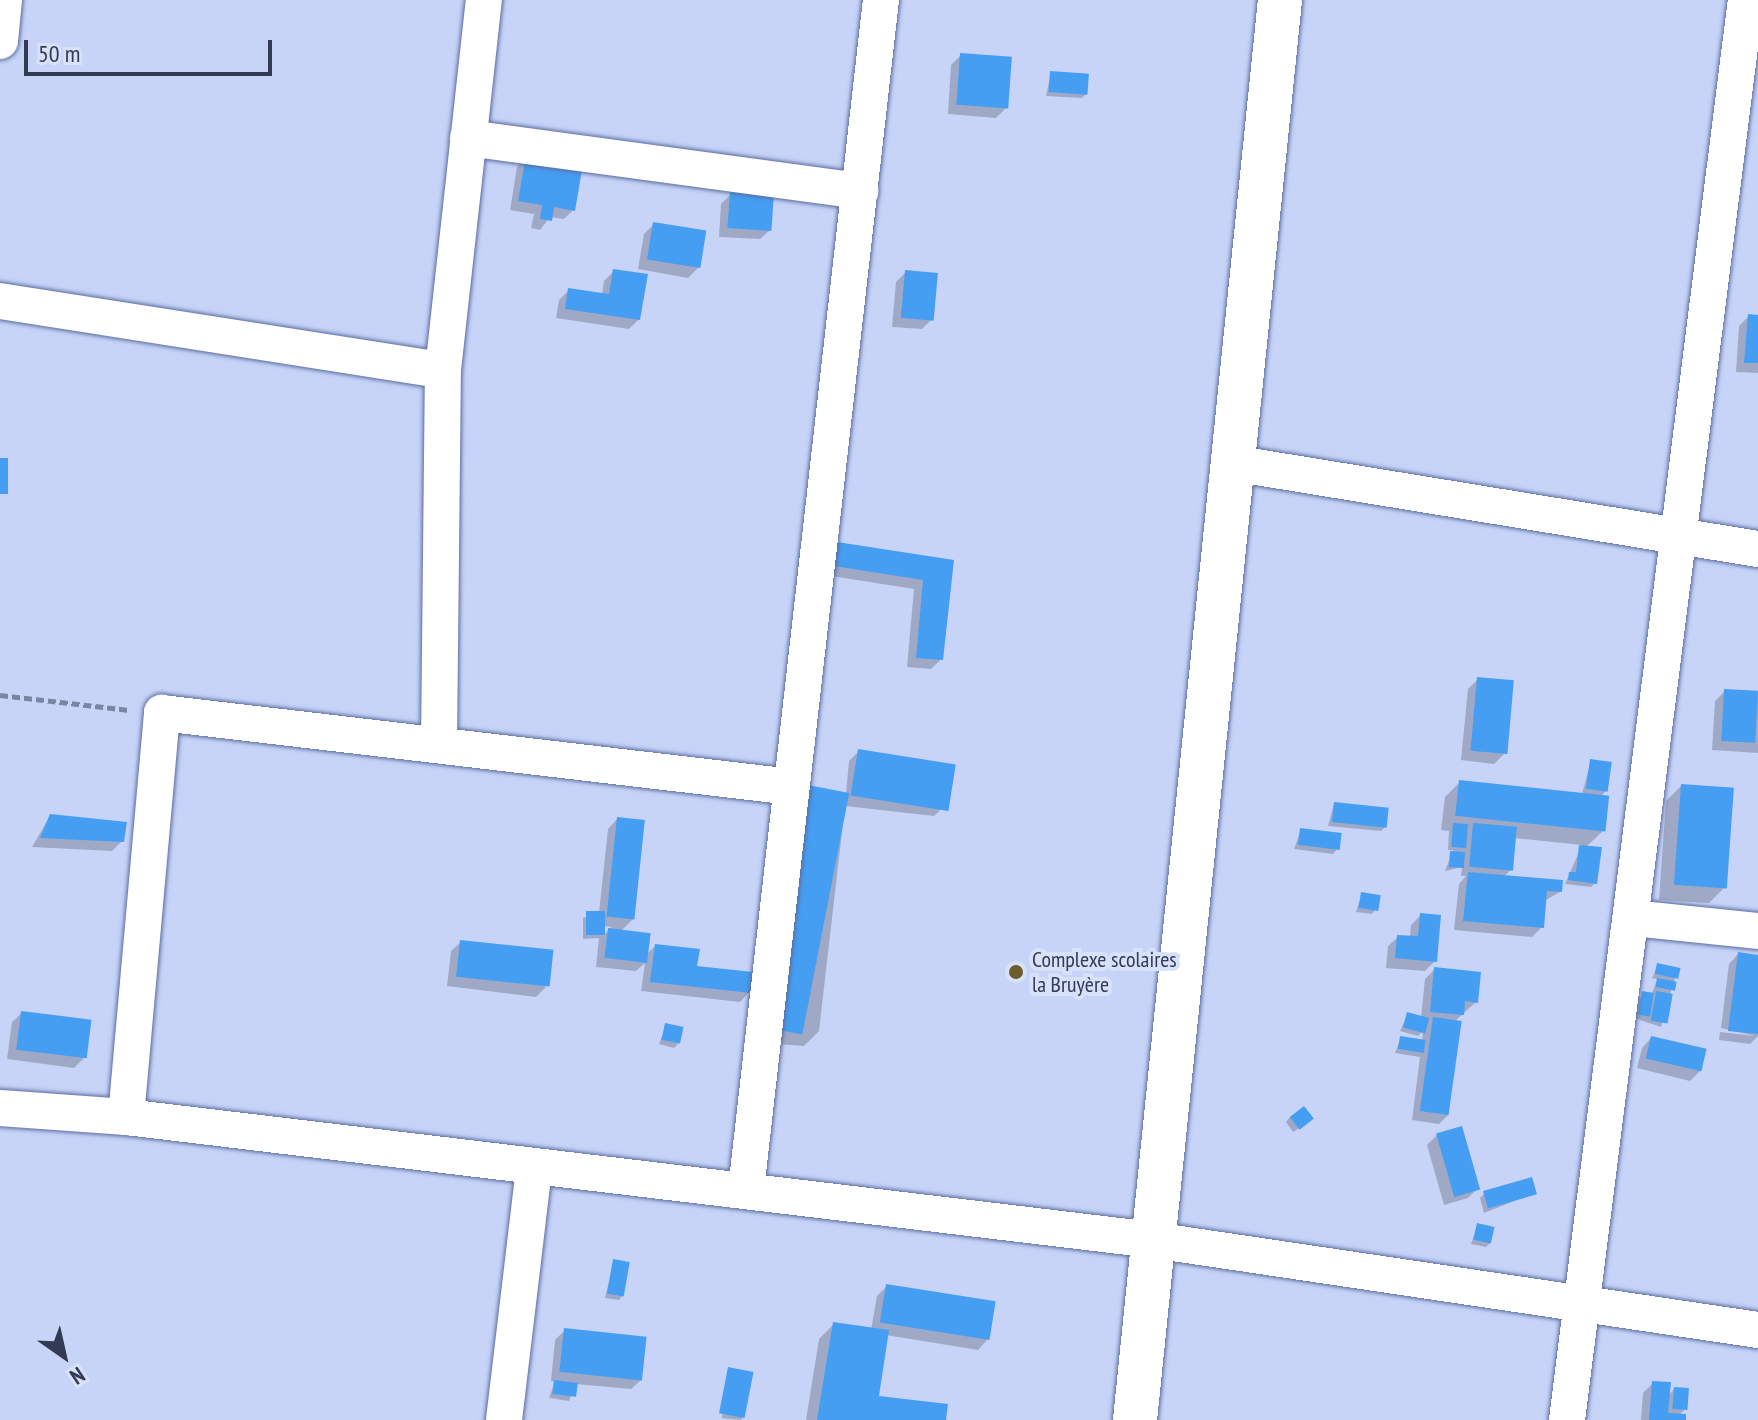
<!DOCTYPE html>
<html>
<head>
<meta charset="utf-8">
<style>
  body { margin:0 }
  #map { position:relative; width:1758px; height:1420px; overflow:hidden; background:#c7d4f8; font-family:"PT Sans Narrow",sans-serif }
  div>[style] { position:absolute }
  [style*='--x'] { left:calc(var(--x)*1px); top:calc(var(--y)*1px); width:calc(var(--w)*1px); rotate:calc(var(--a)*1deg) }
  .shadow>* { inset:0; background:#0003 }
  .building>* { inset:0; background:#459ef1; transform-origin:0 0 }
  .path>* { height:5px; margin-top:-2.5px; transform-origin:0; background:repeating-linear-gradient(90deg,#7a85a3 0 8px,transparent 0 12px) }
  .roads { filter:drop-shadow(0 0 2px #5a6ca1) drop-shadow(0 0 2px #5a6ca1) }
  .minor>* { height:36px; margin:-18px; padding:0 18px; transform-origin:18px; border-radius:18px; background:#fff }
  .tertiary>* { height:44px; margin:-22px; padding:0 22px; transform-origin:22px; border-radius:22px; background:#fff }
  .dots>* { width:22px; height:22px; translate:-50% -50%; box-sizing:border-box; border:4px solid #d8e1fa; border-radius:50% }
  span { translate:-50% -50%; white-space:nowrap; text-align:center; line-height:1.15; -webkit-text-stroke:8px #d8e1fa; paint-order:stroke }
  .poi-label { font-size:22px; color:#323b53 }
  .left { translate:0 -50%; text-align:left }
  .north { position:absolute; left:24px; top:1316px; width:80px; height:80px; -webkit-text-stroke:6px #d8e1fa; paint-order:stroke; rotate:146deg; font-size:22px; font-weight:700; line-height:32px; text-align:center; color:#323b53 }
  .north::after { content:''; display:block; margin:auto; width:28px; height:36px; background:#323b53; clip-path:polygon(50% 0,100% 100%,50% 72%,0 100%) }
  .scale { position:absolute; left:24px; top:40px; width:248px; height:36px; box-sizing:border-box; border:4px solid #323b53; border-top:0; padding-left:10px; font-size:24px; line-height:28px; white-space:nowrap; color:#323b53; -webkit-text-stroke:6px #d8e1fa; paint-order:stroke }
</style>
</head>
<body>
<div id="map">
  <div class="shadow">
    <i style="clip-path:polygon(961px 55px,1006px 108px,996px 118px,948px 114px,951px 65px)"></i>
    <i style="clip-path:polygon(1051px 73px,1086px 94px,1082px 98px,1046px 96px)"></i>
    <i style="clip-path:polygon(527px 157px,573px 210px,564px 219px,550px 217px,540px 230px,531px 228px,534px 214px,510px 210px,517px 167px)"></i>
    <i style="clip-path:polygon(731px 194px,770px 230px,760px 239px,719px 237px,721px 204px)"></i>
    <i style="clip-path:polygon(654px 224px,698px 268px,688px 278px,638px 269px,644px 234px)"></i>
    <i style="clip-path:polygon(614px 271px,639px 319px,629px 329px,556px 318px,559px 300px,569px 290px,602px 295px,604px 281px)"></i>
    <i style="clip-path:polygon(906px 272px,932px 319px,922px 329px,892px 327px,896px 282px)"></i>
    <i style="clip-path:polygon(1749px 316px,1758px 317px,1758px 373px,1736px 372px,1739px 326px)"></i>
    <i style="clip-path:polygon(838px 545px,952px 562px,941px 659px,931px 669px,907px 667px,914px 589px,825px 575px)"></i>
    <i style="clip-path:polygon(1478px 679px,1504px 754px,1494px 764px,1461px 760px,1468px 689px)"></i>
    <i style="clip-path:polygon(1725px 691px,1758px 693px,1758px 753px,1712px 750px,1715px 701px)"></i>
    <i style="clip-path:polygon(859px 751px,944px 806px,934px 816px,845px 806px,819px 1031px,804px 1046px,763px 1043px,846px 794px,849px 761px)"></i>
    <i style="clip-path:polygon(1591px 761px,1606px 791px,1601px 796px,1603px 831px,1586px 847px,1595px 883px,1591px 887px,1565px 884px,1582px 845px,1514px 838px,1511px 869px,1504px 877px,1560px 892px,1544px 901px,1542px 927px,1532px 937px,1454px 930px,1459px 884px,1466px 876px,1461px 876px,1462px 867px,1445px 871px,1453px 850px,1448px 850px,1449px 831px,1441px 830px,1445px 797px,1460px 782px,1582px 794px)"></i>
    <i style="clip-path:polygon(1681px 786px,1724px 888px,1709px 903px,1659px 900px,1666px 801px)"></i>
    <i style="clip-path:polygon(1334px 804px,1385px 827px,1381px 831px,1328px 826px)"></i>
    <i style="clip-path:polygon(50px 816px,122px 841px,112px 851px,32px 847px)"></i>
    <i style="clip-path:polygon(evenodd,617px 819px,634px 918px,621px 931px,647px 954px,655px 946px,749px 992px,740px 1002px,641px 991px,645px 963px,636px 971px,596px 967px,599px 938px,583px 939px,583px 918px,599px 913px,608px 829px,617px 819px,603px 926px,612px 927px,603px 936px,603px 926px)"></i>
    <i style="clip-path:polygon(1301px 830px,1337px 849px,1333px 854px,1294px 849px)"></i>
    <i style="clip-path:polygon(1362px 894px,1376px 909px,1372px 914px,1356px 912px)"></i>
    <i style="clip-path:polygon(1421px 915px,1435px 961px,1425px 971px,1386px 968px,1388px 946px,1398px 937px,1410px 937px,1411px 925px)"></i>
    <i style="clip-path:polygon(461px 942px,546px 987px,536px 997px,447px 986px,451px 951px)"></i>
    <i style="clip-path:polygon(1738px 954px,1758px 957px,1758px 1036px,1750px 1044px,1719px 1040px,1720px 1032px,1755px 1036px,1721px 1028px,1729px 964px)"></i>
    <i style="clip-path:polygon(1658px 966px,1675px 978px,1661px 1027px,1634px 1018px,1638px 998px,1651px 995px,1658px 979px,1652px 978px)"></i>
    <i style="clip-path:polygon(1435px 969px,1476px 1002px,1454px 1022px,1449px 1114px,1439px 1124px,1412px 1120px,1420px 1057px,1395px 1053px,1401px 1038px,1422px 1042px,1423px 1031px,1418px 1036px,1400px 1031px,1408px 1014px,1421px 1018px,1425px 979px)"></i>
    <i style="clip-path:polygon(22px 1013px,84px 1058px,74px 1068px,7px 1059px,12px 1022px)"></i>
    <i style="clip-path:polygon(666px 1026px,679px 1043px,674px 1048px,659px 1044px)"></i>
    <i style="clip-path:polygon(1651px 1038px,1700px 1071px,1690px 1081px,1637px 1068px,1642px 1048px)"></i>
    <i style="clip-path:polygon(1290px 1117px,1307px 1123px,1293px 1132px,1286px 1122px)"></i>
    <i style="clip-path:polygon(1437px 1135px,1478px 1188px,1468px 1198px,1444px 1205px,1427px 1145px)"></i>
    <i style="clip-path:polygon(1535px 1193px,1484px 1213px,1480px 1198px,1484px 1194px)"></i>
    <i style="clip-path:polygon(1478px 1225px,1490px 1243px,1486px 1247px,1471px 1244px)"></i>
    <i style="clip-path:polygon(614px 1262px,623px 1295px,619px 1300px,605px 1298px)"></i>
    <i style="clip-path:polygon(887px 1286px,987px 1340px,978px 1350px,886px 1335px,877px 1398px,944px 1420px,806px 1420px,819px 1339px,834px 1324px,871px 1330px,877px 1296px)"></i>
    <i style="clip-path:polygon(565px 1330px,641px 1380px,631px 1389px,576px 1384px,569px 1401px,549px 1398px,555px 1382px,551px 1381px,555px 1340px)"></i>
    <i style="clip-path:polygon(729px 1370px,744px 1416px,741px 1420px,722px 1418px)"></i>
    <i style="clip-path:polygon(1653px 1383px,1668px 1396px,1674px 1389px,1685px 1409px,1679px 1415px,1684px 1420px,1641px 1420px,1643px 1393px)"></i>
  </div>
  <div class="building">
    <i style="left:960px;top:53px;width:52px;height:52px;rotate:4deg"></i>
    <i style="left:1050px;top:71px;width:39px;height:21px;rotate:4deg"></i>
    <i style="clip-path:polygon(526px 155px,583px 164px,575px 211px,554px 207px,552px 221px,540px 219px,542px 205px,518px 201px)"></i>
    <i style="left:730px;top:192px;width:44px;height:36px;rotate:4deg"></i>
    <i style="left:653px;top:222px;width:54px;height:38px;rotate:9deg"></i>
    <i style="clip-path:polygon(613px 269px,648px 274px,640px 320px,565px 309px,568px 288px,609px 294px)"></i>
    <i style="left:905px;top:270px;width:33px;height:48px;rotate:5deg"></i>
    <i style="clip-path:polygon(1748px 314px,1758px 315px,1758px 363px,1744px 363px)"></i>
    <i style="left:0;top:458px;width:8px;height:36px"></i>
    <i style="clip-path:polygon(837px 542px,954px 560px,943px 660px,916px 658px,923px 580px,834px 566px)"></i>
    <i style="left:1477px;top:677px;width:37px;height:74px;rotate:5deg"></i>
    <i style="left:1724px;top:689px;width:34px;height:52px;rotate:3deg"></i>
    <i style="left:858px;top:749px;width:99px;height:47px;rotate:9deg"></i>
    <i style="left:1590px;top:759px;width:22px;height:30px;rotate:8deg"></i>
    <i style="left:1459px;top:780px;width:151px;height:36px;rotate:6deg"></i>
    <i style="left:1681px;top:784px;width:53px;height:101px;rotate:4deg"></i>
    <i style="left:808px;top:785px;width:42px;height:246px;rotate:11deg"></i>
    <i style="left:1334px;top:802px;width:55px;height:20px;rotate:6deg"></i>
    <i style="clip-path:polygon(50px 814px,127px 822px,124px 842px,40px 838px)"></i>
    <i style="left:617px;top:817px;width:28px;height:100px;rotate:6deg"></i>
    <i style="left:1453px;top:823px;width:15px;height:24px;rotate:4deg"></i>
    <i style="left:1473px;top:823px;width:44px;height:44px;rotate:5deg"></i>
    <i style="left:1300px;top:828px;width:42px;height:17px;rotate:7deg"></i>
    <i style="clip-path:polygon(1579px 845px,1602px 847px,1597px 884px,1568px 880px,1569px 872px,1576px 872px)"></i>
    <i style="left:1450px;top:851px;width:15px;height:16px;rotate:4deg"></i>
    <i style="clip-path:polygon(1468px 872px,1563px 880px,1562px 892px,1547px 891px,1544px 928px,1463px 921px)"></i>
    <i style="left:1361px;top:892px;width:20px;height:16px;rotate:9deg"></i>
    <i style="left:586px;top:911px;width:19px;height:24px"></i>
    <i style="clip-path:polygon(1420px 913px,1441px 915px,1437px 962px,1395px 958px,1397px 935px,1418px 936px)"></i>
    <i style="left:608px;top:928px;width:43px;height:30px;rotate:7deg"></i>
    <i style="left:460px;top:940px;width:94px;height:37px;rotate:6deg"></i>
    <i style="clip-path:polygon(655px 944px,700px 949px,697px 966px,753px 972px,751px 993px,650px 982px)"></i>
    <i style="clip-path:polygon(1738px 952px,1758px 955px,1758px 1034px,1728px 1031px)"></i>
    <i style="left:1657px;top:963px;width:24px;height:11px;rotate:12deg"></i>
    <i style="clip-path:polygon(1434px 967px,1481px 972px,1478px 1003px,1465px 1001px,1464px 1015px,1430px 1012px)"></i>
    <i style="left:1657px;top:978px;width:20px;height:9px;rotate:11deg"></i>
    <i style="left:1642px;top:991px;width:12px;height:24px;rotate:9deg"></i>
    <i style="left:1656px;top:991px;width:17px;height:30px;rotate:10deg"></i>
    <i style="left:21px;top:1011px;width:71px;height:39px;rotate:7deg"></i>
    <i style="left:1407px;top:1012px;width:23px;height:16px;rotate:15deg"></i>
    <i style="left:1433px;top:1017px;width:29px;height:95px;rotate:8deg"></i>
    <i style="left:665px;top:1023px;width:19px;height:17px;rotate:12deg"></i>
    <i style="left:1400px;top:1036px;width:26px;height:13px;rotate:9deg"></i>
    <i style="left:1651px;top:1036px;width:57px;height:23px;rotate:13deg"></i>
    <i style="left:1304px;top:1106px;width:16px;height:18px;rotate:52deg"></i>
    <i style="left:1462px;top:1126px;width:66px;height:27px;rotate:74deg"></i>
    <i style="left:1532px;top:1177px;width:18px;height:51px;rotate:74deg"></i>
    <i style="left:1477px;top:1223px;width:18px;height:17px;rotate:13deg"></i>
    <i style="left:613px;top:1259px;width:17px;height:35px;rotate:10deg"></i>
    <i style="left:886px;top:1284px;width:111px;height:39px;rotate:9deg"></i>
    <i style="clip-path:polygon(833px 1322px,889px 1330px,879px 1396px,948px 1404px,946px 1420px,817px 1420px)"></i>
    <i style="left:564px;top:1328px;width:83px;height:44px;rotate:6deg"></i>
    <i style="left:728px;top:1367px;width:26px;height:47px;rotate:11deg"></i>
    <i style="left:554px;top:1380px;width:24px;height:14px;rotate:7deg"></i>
    <i style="clip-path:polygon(1652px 1381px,1671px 1382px,1668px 1413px,1686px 1414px,1686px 1420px,1649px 1420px)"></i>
    <i style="left:1674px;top:1387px;width:15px;height:22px;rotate:4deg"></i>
  </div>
  <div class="path">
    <i style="--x:0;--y:695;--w:130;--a:6.6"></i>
  </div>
  <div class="roads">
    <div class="minor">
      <i style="--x:0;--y:41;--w:41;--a:-84.4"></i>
      <i style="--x:468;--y:138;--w:396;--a:7.7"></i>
      <i style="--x:0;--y:301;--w:448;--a:8.9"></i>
      <i style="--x:1232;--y:463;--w:533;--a:9.29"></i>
      <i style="--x:439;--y:745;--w:375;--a:-89.4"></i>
      <i style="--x:443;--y:370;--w:372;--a:-83.7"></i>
      <i style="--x:1632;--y:918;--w:127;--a:5.9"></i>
      <i style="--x:0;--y:1108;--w:126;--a:4.1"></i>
      <i style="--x:126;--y:1117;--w:1034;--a:6.83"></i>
      <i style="--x:1153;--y:1240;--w:612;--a:8.46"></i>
      <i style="--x:126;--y:1117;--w:406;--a:-84.9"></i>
      <i style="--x:162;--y:713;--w:634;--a:6.7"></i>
      <i style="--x:746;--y:1190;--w:1198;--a:-83.53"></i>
      <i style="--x:504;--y:1420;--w:254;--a:-83.2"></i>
      <i style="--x:1567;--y:1420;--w:1431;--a:-82.82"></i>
    </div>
    <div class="tertiary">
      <i style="--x:1135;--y:1420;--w:1427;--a:-84.17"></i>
    </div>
  </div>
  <div class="dots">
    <i style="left:1016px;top:972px;background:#6e5c2a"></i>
  </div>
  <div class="poi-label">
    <span class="left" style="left:1032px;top:972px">Complexe scolaires<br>la Bruyère</span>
  </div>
  <div class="north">N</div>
  <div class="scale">50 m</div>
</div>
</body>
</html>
